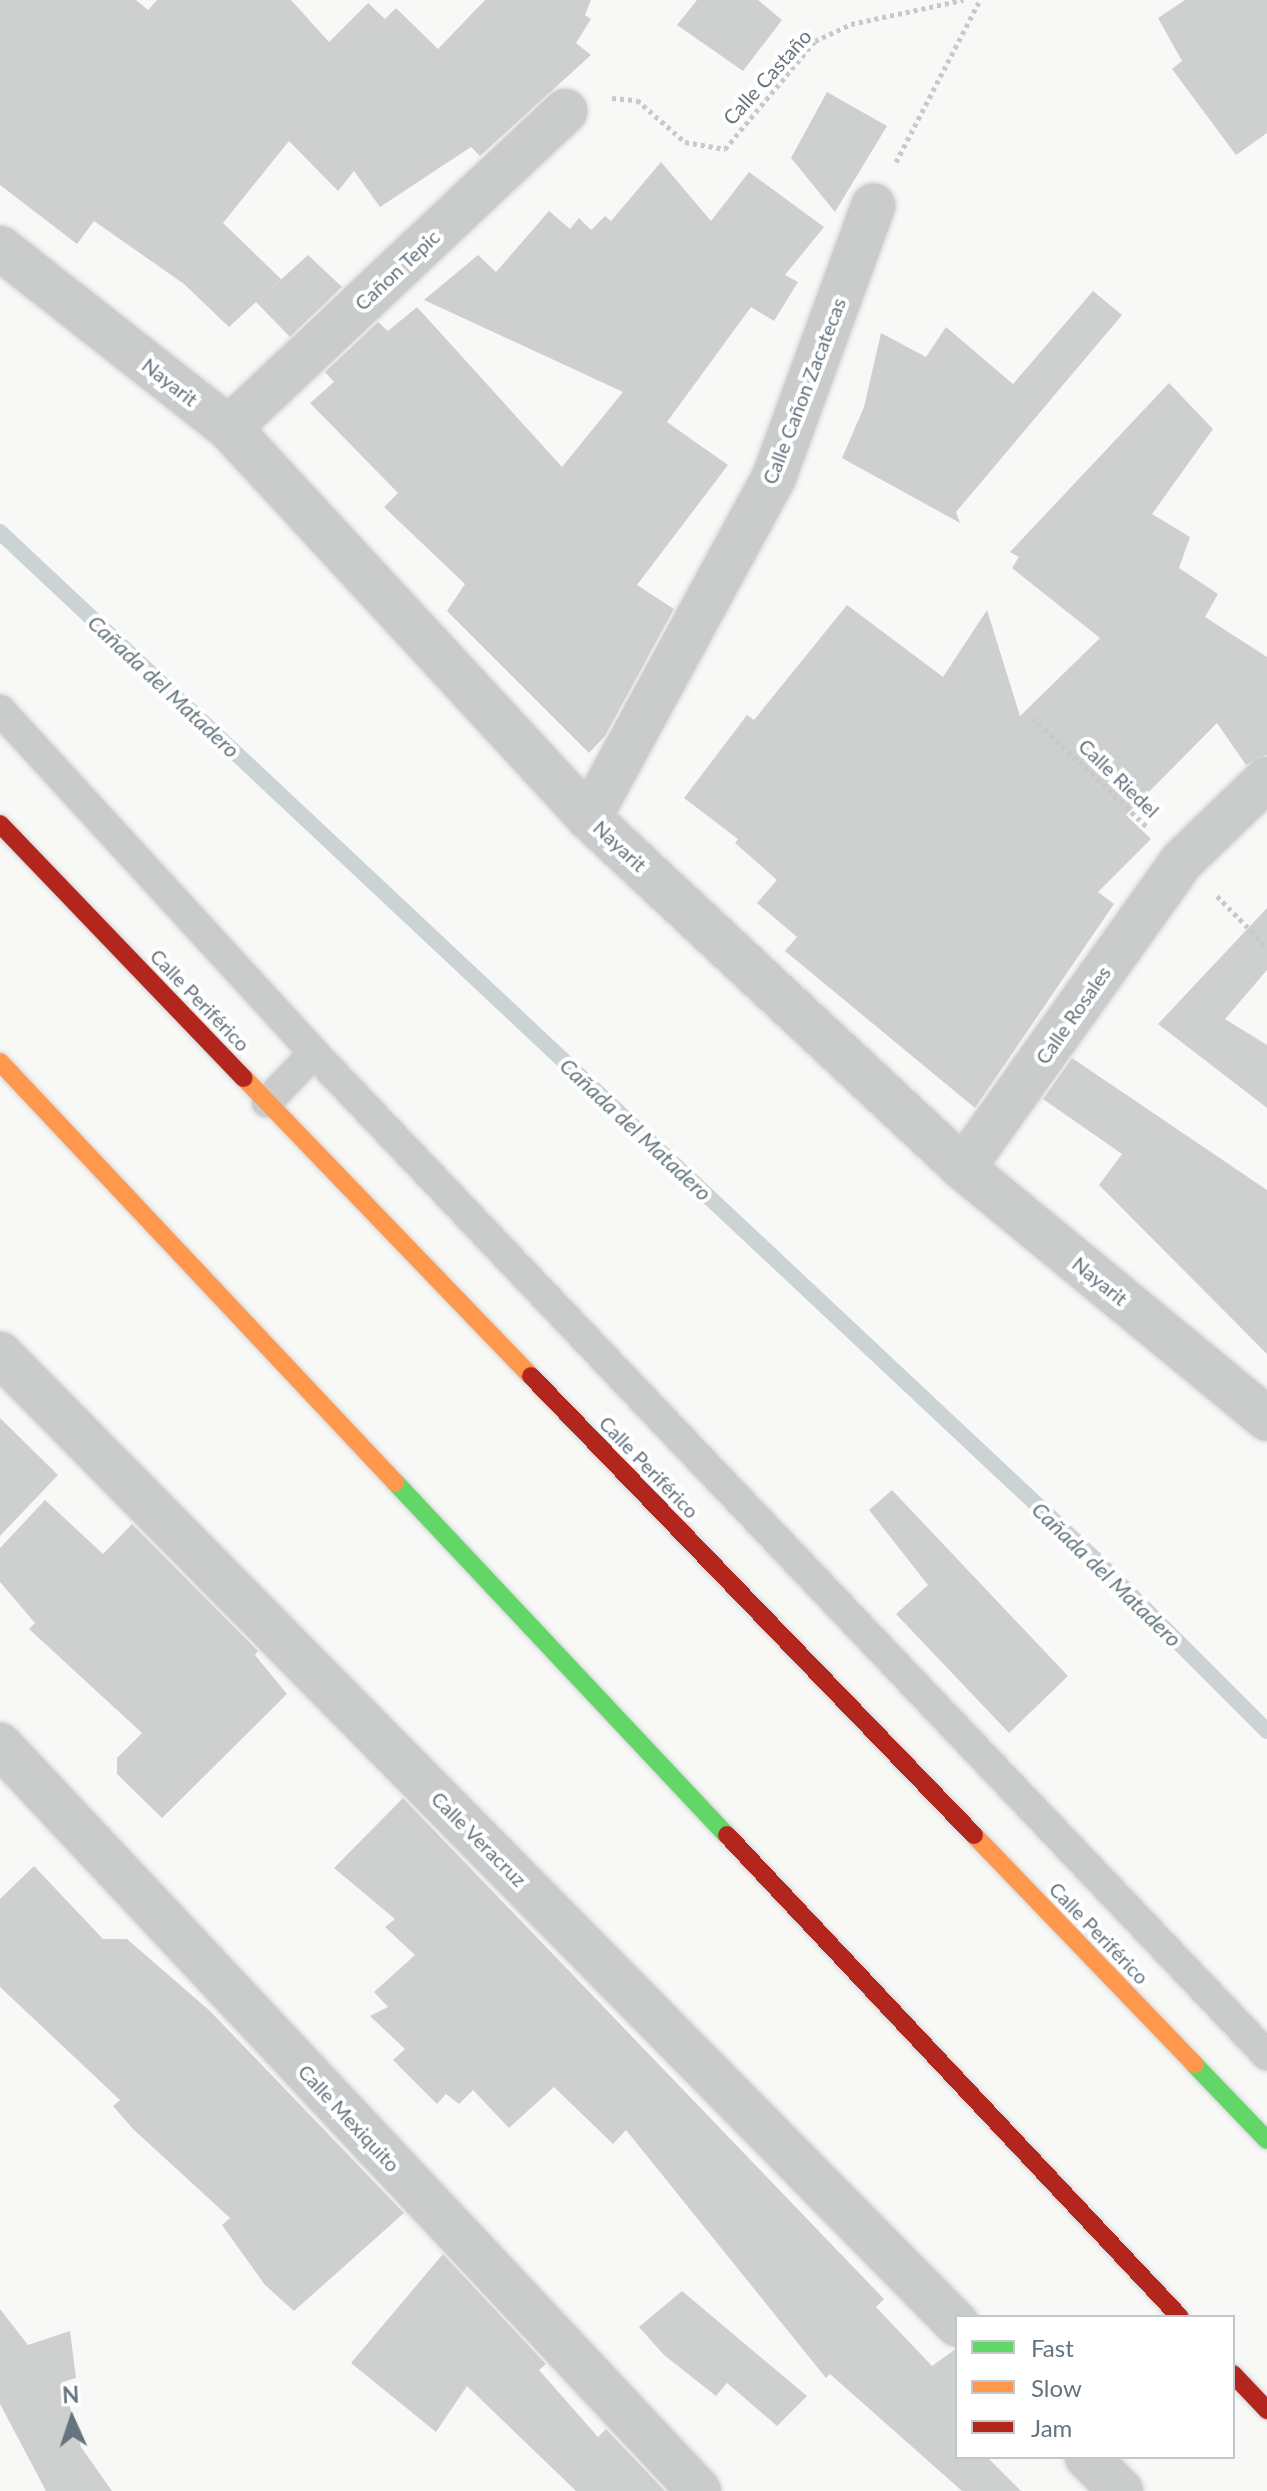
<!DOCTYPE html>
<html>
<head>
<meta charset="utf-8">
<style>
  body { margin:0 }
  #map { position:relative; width:1267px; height:2491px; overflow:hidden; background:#f8f8f7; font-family:Lato,sans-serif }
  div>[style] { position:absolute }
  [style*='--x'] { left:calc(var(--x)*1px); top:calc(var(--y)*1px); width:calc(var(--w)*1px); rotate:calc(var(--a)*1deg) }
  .stream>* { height:16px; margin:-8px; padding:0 8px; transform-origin:8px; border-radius:8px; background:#ccd3d5 }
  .building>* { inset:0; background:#ced0d0 }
  .path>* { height:5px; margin-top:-2.5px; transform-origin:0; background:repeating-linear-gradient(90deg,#c8c9ca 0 4px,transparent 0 8px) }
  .roads { filter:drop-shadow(0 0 2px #d3d4d4) drop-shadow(0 0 2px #d3d4d4) }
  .lane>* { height:30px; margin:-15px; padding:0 15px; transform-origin:15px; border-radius:15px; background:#cacccc }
  .street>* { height:44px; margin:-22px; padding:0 22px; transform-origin:22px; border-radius:22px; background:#cacccc }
  .fast>* { height:18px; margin:-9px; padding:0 9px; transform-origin:9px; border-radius:9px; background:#63d668 }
  .slow>* { height:18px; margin:-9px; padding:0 9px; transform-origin:9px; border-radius:9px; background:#ff974d }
  .jam>* { height:18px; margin:-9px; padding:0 9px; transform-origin:9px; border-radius:9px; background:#b3261e }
  span { translate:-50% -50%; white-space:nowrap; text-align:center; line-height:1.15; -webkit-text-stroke:8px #fff; paint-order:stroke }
  .street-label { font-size:20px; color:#66747f }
  .water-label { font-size:22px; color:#667980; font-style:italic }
  .legend { position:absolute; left:955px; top:2315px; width:280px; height:144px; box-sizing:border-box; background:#fff; border:2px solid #c2c7cc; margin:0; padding:10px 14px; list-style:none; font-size:24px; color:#66747f }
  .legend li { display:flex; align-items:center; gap:16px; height:40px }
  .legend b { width:40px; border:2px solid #c2c7cc }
  .north { position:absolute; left:32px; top:2379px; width:80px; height:80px; -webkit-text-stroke:6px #fff; paint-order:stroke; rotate:357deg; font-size:22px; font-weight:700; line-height:32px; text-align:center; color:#66747f }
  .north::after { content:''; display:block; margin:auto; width:28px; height:36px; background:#66747f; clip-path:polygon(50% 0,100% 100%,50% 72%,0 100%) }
</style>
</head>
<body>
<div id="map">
  <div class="stream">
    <i style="--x:0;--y:532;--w:1503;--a:43.17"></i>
    <i style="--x:1096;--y:1560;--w:242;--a:45"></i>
  </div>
  <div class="building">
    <i style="clip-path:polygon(0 0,136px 0,148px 10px,157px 0,291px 0,329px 42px,368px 3px,385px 19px,396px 8px,438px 49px,485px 0,591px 0,585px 15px,591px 19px,576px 43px,591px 55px,480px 156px,471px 147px,380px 207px,354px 171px,338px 191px,289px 141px,223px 223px,281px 279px,266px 293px,308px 255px,342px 287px,290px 337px,256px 302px,229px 327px,184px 284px,94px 221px,77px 244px,0 185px)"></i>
    <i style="clip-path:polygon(697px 0,758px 0,782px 20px,743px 71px,677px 25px)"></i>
    <i style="clip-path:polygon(1185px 0,1267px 0,1267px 133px,1236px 155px,1172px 69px,1182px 61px,1158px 18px)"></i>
    <i style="clip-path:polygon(827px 92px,887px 126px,835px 212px,791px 158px)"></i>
    <i style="clip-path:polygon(661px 162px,711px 221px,749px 172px,824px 227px,785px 275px,798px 282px,774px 321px,751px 307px,667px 422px,728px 465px,637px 585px,674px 609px,605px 736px,589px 753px,447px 611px,465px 584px,384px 507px,398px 493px,310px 403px,334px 382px,325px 372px,378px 322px,388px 331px,417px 307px,562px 467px,623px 392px,424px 300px,478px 255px,496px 272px,549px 211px,570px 229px,579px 218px,591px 230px,605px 216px,611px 221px)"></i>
    <i style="clip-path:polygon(1093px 291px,1122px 315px,956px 512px,960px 523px,842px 458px,864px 407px,881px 333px,926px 357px,946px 327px,1013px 384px)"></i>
    <i style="clip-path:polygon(1169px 383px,1213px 429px,1152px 514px,1190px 537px,1179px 568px,1218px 594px,1205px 617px,1267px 657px,1267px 755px,1246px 765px,1217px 723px,1126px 815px,1151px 839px,1098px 892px,1114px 904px,975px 1108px,785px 951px,797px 937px,757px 903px,777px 880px,735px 843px,738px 839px,684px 798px,747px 715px,754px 720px,847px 605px,943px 677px,987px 610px,1020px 716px,1100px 638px,1012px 568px,1019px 557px,1010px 552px)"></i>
    <i style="clip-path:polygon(1267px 908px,1267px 970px,1225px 1019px,1267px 1045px,1267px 1108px,1158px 1024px)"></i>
    <i style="clip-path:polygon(1072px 1058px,1267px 1190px,1267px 1354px,1099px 1185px,1122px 1154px,1043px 1099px)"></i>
    <i style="clip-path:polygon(0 1418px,58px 1475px,0 1536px)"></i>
    <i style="clip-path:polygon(892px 1490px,1068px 1676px,1009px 1733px,896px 1614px,928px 1585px,869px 1510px)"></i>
    <i style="clip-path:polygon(45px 1500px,103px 1554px,132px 1524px,258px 1651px,255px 1655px,287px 1694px,162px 1818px,117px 1774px,117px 1758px,142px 1733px,29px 1629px,35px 1623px,0 1582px,0 1548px)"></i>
    <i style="clip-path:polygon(403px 1798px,884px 2299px,876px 2307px,932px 2366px,957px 2348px,957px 2457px,987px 2457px,1021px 2491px,962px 2491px,830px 2374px,826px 2378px,626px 2130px,613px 2144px,554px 2087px,509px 2128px,473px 2090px,459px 2104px,446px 2094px,437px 2104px,393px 2060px,405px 2049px,370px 2016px,388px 2007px,374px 1992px,415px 1955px,385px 1927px,395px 1919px,334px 1868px)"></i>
    <i style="clip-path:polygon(34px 1866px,103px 1939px,127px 1939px,210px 2011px,404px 2213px,294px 2311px,265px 2285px,222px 2225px,230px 2218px,133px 2129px,113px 2106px,120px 2100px,0 1987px,0 1899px)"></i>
    <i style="clip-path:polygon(443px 2254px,546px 2364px,539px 2370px,598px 2437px,606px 2429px,665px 2491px,576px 2491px,467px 2386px,436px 2432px,351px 2363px)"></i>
    <i style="clip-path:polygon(682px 2291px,807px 2396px,777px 2426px,727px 2383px,716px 2396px,664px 2355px,639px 2327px)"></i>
    <i style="clip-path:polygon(0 2309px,28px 2345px,70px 2331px,76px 2378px,63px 2382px,81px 2447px,112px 2491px,46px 2491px,0 2404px)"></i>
  </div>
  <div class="path">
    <i style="--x:612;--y:98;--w:25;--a:5"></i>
    <i style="--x:637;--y:100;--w:64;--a:41.2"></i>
    <i style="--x:685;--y:142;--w:41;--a:9.9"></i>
    <i style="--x:725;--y:149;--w:141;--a:-50.2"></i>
    <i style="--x:815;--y:41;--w:40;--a:-25"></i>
    <i style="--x:851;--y:24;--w:115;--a:-12.1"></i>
    <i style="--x:896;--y:162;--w:182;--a:-62.6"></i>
    <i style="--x:1033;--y:718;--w:158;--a:43.7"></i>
    <i style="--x:1217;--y:896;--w:71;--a:45.6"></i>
  </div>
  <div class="roads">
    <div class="lane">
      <i style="--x:0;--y:710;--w:465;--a:47.5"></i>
      <i style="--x:314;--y:1053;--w:68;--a:133.8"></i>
      <i style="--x:314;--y:1053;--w:1383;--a:46.44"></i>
    </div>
    <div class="street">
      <i style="--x:0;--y:248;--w:291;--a:38.2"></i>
      <i style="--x:229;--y:428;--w:531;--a:47.29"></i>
      <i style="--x:589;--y:818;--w:512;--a:43.1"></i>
      <i style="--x:963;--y:1168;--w:394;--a:39.5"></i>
      <i style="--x:229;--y:428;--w:462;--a:-43.3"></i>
      <i style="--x:589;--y:818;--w:388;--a:-61.5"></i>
      <i style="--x:774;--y:477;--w:289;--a:-69.9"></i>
      <i style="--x:963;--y:1168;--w:377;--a:-54.5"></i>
      <i style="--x:1182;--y:861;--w:118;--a:-44"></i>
      <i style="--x:0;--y:1354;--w:1363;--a:45.39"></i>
      <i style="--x:0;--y:1745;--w:1022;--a:46.86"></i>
      <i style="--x:1087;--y:2457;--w:48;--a:45"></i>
    </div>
    <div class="fast">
      <i style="--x:395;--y:1482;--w:485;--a:46.8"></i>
      <i style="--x:1194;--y:2064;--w:105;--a:46.2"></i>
    </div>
    <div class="slow">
      <i style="--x:0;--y:1062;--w:577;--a:46.76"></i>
      <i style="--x:244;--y:1078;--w:414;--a:46.1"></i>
      <i style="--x:974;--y:1835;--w:318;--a:46.1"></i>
    </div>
    <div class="jam">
      <i style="--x:0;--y:824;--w:352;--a:46.2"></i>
      <i style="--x:531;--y:1376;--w:638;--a:46.02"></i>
      <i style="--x:727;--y:1835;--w:661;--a:46.78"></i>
      <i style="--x:1233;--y:2374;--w:50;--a:46.6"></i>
    </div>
  </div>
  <div class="street-label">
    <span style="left:767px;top:77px;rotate:-48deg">Calle Castaño</span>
    <span style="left:397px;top:270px;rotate:-43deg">Cañon Tepic</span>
    <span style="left:170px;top:382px;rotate:38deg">Nayarit</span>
    <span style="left:804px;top:391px;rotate:-69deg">Calle Cañon Zacatecas</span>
    <span style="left:1119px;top:778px;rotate:44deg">Calle Riedel</span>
    <span style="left:620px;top:846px;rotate:43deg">Nayarit</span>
    <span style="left:200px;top:1000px;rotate:46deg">Calle Periférico</span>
    <span style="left:1073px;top:1015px;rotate:-55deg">Calle Rosales</span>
    <span style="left:1100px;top:1281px;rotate:39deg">Nayarit</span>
    <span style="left:649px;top:1467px;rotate:46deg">Calle Periférico</span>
    <span style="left:479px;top:1839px;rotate:45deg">Calle Veracruz</span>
    <span style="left:1099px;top:1933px;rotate:46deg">Calle Periférico</span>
    <span style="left:349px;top:2118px;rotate:47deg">Calle Mexiquito</span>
  </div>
  <div class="water-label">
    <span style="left:164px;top:686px;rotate:43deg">Cañada del Matadero</span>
    <span style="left:636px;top:1129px;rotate:43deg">Cañada del Matadero</span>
    <span style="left:1107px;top:1574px;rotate:44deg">Cañada del Matadero</span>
  </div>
  <ul class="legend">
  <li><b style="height:10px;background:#63d668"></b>Fast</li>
  <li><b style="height:10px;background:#ff974d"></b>Slow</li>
  <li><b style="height:10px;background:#b3261e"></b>Jam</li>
  </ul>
  <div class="north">N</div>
</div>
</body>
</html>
